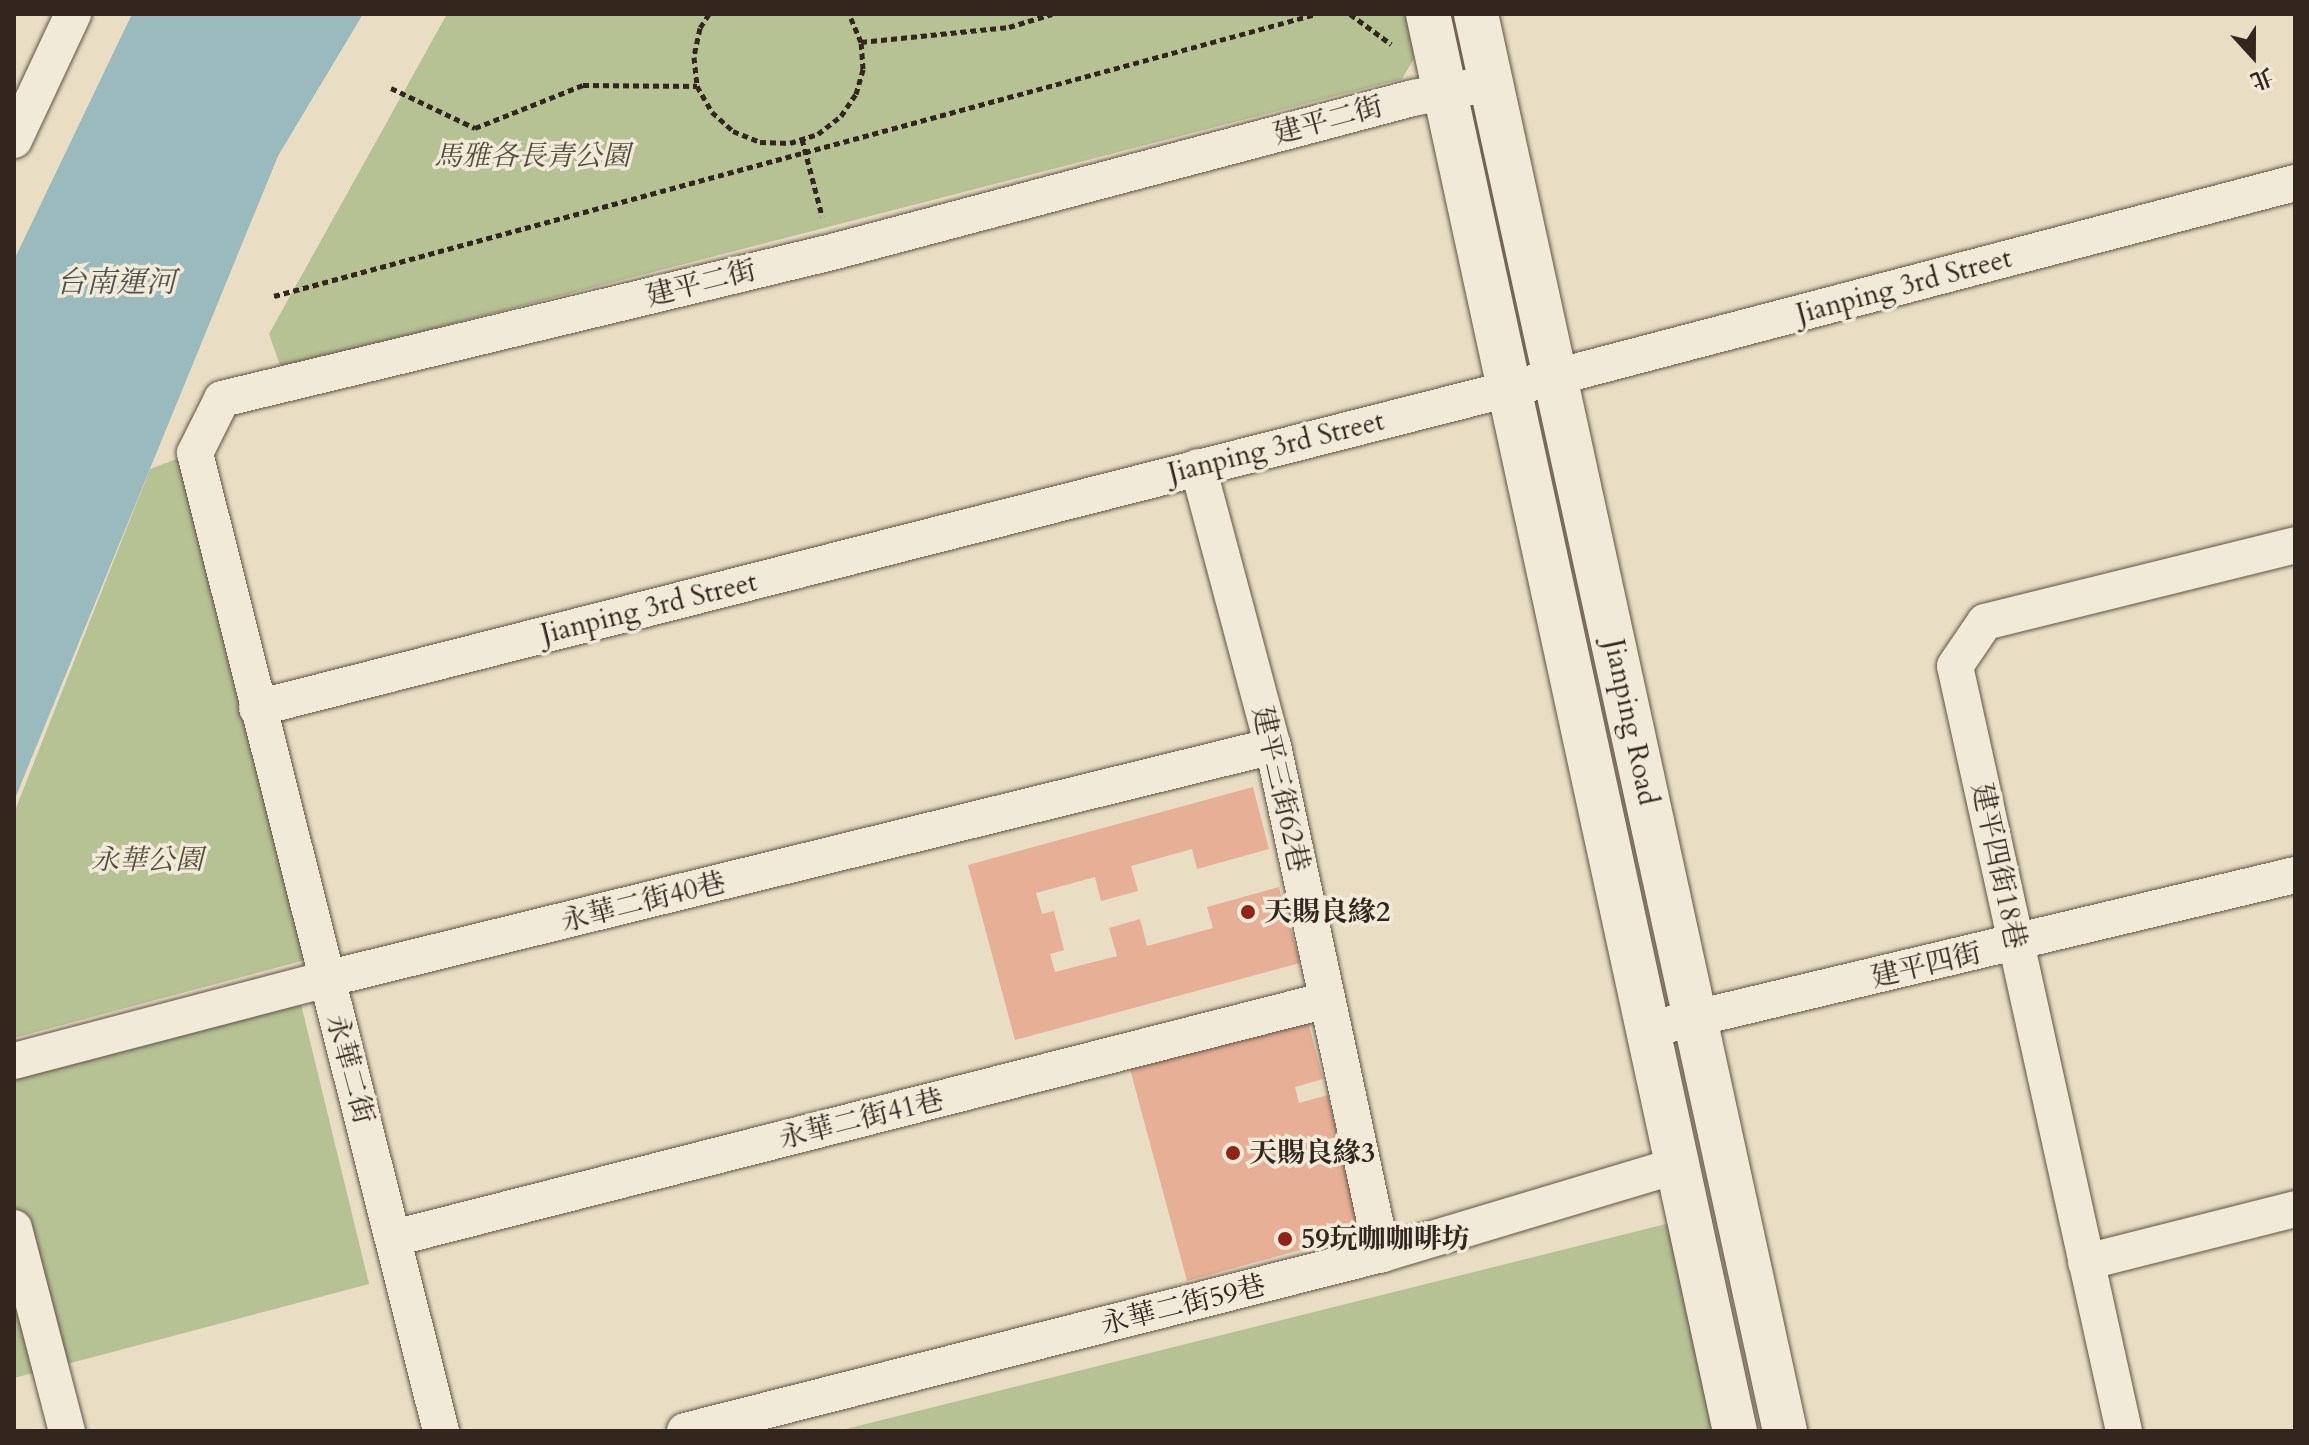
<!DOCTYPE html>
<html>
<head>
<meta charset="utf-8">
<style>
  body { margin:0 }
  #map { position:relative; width:2309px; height:1445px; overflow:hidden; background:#e9dec3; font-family:Cardo,"Noto Serif TC",serif }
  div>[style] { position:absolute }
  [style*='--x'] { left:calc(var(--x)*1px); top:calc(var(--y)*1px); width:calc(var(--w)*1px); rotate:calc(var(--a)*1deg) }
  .green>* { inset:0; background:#b6c194 }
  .water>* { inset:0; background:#9bbabd }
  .building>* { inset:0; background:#e6af96 }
  .path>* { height:5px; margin-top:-2.5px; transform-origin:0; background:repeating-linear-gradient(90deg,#32261e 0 6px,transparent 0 10px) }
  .roads { filter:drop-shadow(0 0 2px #605447) drop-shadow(0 0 2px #605447) }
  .minor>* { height:36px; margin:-18px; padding:0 18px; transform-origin:18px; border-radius:18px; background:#f1ead8 }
  .tertiary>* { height:44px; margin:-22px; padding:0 22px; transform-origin:22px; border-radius:22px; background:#f1ead8 }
  .dots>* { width:22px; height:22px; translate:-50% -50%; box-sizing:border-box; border:4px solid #f1ead8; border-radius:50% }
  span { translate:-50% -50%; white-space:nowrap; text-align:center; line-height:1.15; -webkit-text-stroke:7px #f1ead8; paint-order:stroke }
  .street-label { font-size:28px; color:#32261e }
  .park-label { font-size:28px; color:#534d3c; font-style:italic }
  .poi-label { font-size:28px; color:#32261e; font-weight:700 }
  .left { translate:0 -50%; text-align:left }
  .water-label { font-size:30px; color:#52524e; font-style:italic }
  .frame { position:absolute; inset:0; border:16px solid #32261e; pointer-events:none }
  .north { position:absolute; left:2213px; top:16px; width:80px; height:80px; -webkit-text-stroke:6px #f1ead8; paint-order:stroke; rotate:159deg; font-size:22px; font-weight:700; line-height:32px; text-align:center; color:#32261e }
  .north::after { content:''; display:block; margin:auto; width:28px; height:36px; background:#32261e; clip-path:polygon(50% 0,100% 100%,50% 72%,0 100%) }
</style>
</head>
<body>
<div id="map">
  <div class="green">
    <i style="clip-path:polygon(447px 14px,1407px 14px,1416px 55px,1402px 79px,281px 368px,269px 334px)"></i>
    <i style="clip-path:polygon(182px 457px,309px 959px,14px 1038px,14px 813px,150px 469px)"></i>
    <i style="clip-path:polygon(300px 1000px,369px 1284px,14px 1378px,14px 1075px)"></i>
    <i style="clip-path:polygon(1698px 1216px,1752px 1431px,838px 1431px)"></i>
  </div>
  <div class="water">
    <i style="clip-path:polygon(132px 14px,363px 14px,278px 156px,14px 801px,14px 260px)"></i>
  </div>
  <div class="building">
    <i style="clip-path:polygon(1253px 787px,1269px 849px,1197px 869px,1192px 849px,1131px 866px,1138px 891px,1101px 901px,1095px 877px,1036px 893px,1042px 914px,1054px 911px,1064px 950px,1050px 954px,1055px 972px,1117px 956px,1109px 928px,1140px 919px,1147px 946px,1213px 928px,1207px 907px,1279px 887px,1300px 963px,1015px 1040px,968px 865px)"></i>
    <i style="clip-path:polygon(1308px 1021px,1323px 1079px,1295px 1087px,1299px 1103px,1328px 1095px,1339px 1140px,1312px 1147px,1316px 1165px,1343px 1158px,1363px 1233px,1187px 1281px,1130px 1069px)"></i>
  </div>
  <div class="path">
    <i style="--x:709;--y:14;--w:17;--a:123"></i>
    <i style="--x:700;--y:28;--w:30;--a:102"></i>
    <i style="--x:694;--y:57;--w:29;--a:84"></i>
    <i style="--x:697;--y:86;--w:30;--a:60"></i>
    <i style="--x:712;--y:112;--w:28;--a:42"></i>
    <i style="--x:733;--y:131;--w:29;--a:22"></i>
    <i style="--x:760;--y:142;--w:30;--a:2"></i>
    <i style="--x:790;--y:143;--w:29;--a:-18"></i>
    <i style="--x:818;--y:134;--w:29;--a:-38"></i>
    <i style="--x:841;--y:116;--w:27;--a:-56"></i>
    <i style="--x:856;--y:94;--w:26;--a:-74"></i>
    <i style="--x:863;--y:69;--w:27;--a:-94"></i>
    <i style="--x:861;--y:42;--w:30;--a:-113"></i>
    <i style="--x:1350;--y:14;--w:51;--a:36.2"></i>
    <i style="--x:861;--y:42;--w:149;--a:-5.8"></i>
    <i style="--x:1009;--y:27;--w:45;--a:-16.8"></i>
    <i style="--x:391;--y:88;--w:93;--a:25.5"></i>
    <i style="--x:475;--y:128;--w:116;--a:-21.7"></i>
    <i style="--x:583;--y:85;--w:114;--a:0.5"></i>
    <i style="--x:802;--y:139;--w:80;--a:75.4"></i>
    <i style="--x:274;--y:296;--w:1079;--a:-15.14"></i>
  </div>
  <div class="roads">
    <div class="minor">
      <i style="--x:14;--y:140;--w:139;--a:-64.9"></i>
      <i style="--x:1198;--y:467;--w:289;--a:75"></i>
      <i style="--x:1273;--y:746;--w:520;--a:77.89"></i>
      <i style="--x:257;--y:708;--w:1341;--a:-14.3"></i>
      <i style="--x:1556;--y:377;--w:764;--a:-14.71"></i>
      <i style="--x:1650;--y:1029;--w:663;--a:-13.43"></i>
      <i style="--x:14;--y:1061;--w:323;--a:-14.7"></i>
      <i style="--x:326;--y:979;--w:975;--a:-13.82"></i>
      <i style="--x:14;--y:1228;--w:210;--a:75.4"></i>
      <i style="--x:394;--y:1238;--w:963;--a:-14.31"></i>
      <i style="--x:2086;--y:1262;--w:216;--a:-14.2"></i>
      <i style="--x:441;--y:1431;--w:1008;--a:-104.12"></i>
      <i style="--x:195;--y:453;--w:60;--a:-63.4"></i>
      <i style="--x:222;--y:399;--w:627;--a:-13.55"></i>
      <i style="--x:832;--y:252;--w:601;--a:-14.85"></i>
      <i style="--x:1413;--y:98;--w:80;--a:-10.8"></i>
      <i style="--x:685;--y:1431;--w:719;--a:-14.25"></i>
      <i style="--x:1382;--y:1254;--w:309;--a:-16.7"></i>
      <i style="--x:2124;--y:1431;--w:783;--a:-102.46"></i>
      <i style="--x:1955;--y:666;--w:53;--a:-55.7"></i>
      <i style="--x:1985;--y:622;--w:319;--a:-13.9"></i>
    </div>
    <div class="tertiary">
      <i style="--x:1428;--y:14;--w:1450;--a:77.78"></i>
      <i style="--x:1476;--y:14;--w:1450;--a:77.7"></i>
    </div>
  </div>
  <div class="dots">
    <i style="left:1248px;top:912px;background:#8f2418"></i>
    <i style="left:1233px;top:1153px;background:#8f2418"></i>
    <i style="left:1285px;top:1239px;background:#8f2418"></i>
  </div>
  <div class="street-label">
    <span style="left:1328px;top:120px;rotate:-15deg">建平二街</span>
    <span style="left:701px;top:283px;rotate:-14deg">建平二街</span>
    <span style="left:1904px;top:286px;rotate:-15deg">Jianping 3rd Street</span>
    <span style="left:1276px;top:447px;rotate:-14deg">Jianping 3rd Street</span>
    <span style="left:649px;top:608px;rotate:-14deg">Jianping 3rd Street</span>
    <span style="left:1631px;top:722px;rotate:78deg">Jianping Road</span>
    <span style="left:1281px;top:789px;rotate:77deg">建平三街62巷</span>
    <span style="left:1999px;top:866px;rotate:78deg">建平四街18巷</span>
    <span style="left:643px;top:902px;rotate:-14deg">永華二街40巷</span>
    <span style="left:1926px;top:965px;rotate:-13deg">建平四街</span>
    <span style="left:350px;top:1069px;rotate:75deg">永華二街</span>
    <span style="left:861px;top:1119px;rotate:-14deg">永華二街41巷</span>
    <span style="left:1183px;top:1305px;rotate:-14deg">永華二街59巷</span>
  </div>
  <div class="park-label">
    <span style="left:532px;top:156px">馬雅各長青公園</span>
    <span style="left:147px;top:860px">永華公園</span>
  </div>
  <div class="poi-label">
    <span class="left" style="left:1264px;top:912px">天賜良緣2</span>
    <span class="left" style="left:1249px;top:1153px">天賜良緣3</span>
    <span class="left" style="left:1301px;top:1239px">59玩咖咖啡坊</span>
  </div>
  <div class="water-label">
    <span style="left:116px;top:283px">台南運河</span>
  </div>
  <div class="frame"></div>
  <div class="north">北</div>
</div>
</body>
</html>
